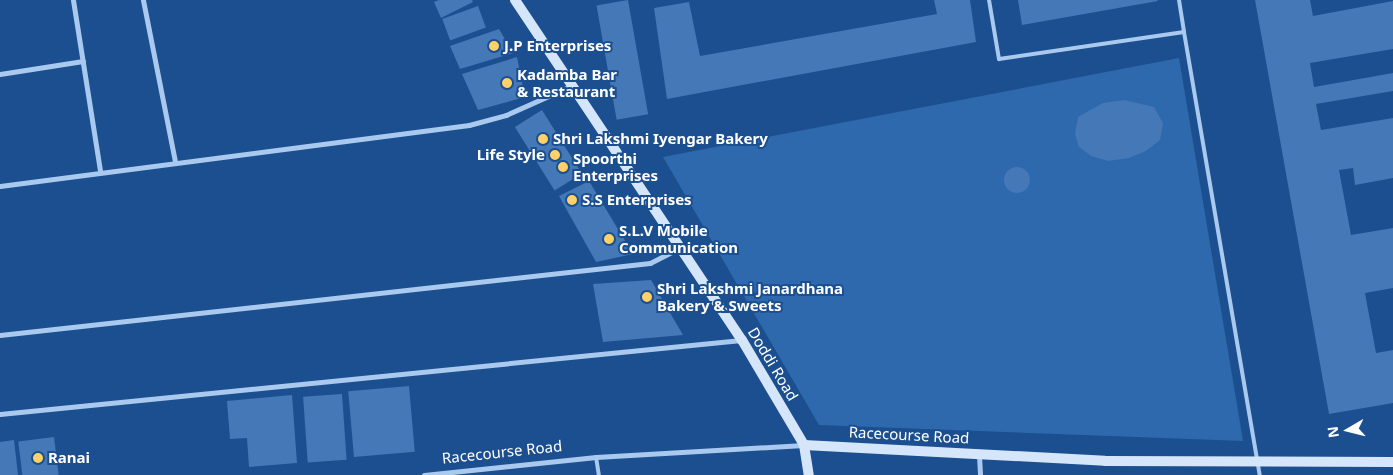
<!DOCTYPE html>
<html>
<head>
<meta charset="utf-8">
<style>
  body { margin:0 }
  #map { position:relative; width:1393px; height:475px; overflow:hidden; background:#1b4f8f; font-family:"Noto Sans",sans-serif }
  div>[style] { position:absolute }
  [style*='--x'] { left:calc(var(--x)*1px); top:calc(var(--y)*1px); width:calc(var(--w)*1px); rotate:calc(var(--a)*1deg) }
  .green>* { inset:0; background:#2e69ad }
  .building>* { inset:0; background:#4478b7; transform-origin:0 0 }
  .round { border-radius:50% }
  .lane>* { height:4px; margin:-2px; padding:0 2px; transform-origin:2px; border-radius:2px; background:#a9c9ee }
  .street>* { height:5px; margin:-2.5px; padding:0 2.5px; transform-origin:2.5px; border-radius:2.5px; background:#a9c9ee }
  .secondary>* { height:10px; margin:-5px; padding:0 5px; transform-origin:5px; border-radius:5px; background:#d6e6fa }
  .dots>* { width:14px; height:14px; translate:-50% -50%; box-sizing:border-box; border:2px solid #1b4f8f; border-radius:50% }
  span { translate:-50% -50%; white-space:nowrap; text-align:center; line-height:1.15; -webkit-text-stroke:4px #1b4f8f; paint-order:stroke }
  .poi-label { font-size:15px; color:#fff; font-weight:700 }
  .left { translate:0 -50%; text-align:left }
  .right { translate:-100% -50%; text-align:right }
  .street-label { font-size:15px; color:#fff }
  .north { position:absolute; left:1323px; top:405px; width:50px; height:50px; -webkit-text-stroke:4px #1b4f8f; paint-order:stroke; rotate:262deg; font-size:14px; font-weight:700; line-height:20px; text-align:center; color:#fff }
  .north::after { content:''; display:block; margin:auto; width:18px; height:22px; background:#fff; clip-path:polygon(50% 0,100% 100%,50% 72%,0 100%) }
</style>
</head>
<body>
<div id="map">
  <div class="green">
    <i style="clip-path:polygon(1179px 58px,1243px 441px,819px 425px,663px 157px)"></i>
  </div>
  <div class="building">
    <i style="clip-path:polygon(439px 0,472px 0,473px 2px,441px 18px,434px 2px)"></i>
    <i style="left:628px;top:0;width:116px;height:32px;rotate:80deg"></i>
    <i style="clip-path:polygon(934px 0,970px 0,976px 42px,667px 99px,654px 8px,689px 2px,700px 56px,937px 14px)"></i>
    <i style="clip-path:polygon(1018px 0,1157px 0,1158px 1px,1022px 25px)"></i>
    <i style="clip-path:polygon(1255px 0,1310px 0,1313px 16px,1393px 1px,1393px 49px,1310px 63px,1314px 87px,1393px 73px,1393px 91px,1316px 104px,1321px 130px,1393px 118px,1393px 178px,1355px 185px,1353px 168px,1339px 170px,1351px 235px,1393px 228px,1393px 288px,1365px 293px,1376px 353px,1393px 350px,1393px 403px,1329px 414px)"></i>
    <i style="left:478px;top:6px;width:23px;height:38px;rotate:70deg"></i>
    <i style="clip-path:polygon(499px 29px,513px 53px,460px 69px,450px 46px)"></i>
    <i style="clip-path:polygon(517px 57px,525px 97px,478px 110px,462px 74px)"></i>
    <i style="clip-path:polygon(1124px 100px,1154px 107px,1163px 123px,1160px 140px,1146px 151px,1129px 158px,1108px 161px,1091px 156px,1079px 147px,1075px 134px,1078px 117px,1103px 103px)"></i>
    <i style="left:542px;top:110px;width:75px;height:32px;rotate:58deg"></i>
    <i class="round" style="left:1004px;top:167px;width:26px;height:26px"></i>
    <i style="clip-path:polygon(589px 181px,633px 254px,596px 262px,559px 196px)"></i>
    <i style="clip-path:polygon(651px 280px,683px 335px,603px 342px,593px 284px)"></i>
    <i style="left:409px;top:386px;width:66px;height:61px;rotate:85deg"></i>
    <i style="left:342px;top:394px;width:66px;height:39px;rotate:86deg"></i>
    <i style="clip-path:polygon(292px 395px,297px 463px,249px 467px,247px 438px,230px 439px,227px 401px)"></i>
    <i style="left:54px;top:437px;width:38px;height:36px;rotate:83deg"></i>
    <i style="clip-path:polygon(14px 440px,18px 475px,0 475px,0 442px)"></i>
  </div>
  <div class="lane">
    <i style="--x:989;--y:0;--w:60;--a:80.4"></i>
    <i style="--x:999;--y:59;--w:187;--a:-8.3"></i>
    <i style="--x:1184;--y:32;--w:449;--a:80.3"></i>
    <i style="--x:1179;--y:0;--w:32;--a:81"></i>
    <i style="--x:596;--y:457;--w:18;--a:81"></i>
  </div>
  <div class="street">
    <i style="--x:73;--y:0;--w:172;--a:81"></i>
    <i style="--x:143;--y:0;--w:165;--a:78.8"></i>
    <i style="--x:0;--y:74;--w:84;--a:-8.9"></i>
    <i style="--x:0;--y:186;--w:473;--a:-7.4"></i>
    <i style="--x:469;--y:125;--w:38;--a:-15"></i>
    <i style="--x:506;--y:115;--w:73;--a:-24.1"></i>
    <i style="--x:0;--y:335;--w:654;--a:-6.32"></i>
    <i style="--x:650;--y:263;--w:36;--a:-27"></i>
    <i style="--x:0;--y:414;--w:745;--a:-5.7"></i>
    <i style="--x:979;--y:455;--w:20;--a:87"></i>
    <i style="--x:424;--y:475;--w:173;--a:-6"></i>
    <i style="--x:596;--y:457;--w:208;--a:-3.3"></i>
  </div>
  <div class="secondary">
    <i style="--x:515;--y:0;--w:409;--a:56.3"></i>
    <i style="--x:742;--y:340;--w:122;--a:59.4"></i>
    <i style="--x:804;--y:445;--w:30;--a:81"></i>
    <i style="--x:804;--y:445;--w:301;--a:3"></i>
    <i style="--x:1105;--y:461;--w:288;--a:0.2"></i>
  </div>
  <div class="dots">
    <i style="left:494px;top:46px;background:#ffd166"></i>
    <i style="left:507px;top:83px;background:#ffd166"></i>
    <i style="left:543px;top:139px;background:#ffd166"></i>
    <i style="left:555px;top:155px;background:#ffd166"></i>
    <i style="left:563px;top:167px;background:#ffd166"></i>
    <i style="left:572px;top:200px;background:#ffd166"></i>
    <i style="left:609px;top:239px;background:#ffd166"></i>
    <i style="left:647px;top:297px;background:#ffd166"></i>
    <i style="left:38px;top:458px;background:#ffd166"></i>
  </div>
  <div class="poi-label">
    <span class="left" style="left:504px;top:46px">J.P Enterprises</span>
    <span class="left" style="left:517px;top:83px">Kadamba Bar<br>&amp; Restaurant</span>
    <span class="left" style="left:553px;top:139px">Shri Lakshmi Iyengar Bakery</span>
    <span class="right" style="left:545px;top:155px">Life Style</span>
    <span class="left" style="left:573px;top:167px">Spoorthi<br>Enterprises</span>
    <span class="left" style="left:582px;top:200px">S.S Enterprises</span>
    <span class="left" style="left:619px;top:239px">S.L.V Mobile<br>Communication</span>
    <span class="left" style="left:657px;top:297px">Shri Lakshmi Janardhana<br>Bakery &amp; Sweets</span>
    <span class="left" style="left:48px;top:458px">Ranai</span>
  </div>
  <div class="street-label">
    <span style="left:773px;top:364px;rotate:59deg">Doddi Road</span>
    <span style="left:909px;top:435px;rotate:3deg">Racecourse Road</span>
    <span style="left:502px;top:452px;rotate:-6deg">Racecourse Road</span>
  </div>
  <div class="north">N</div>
</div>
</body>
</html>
